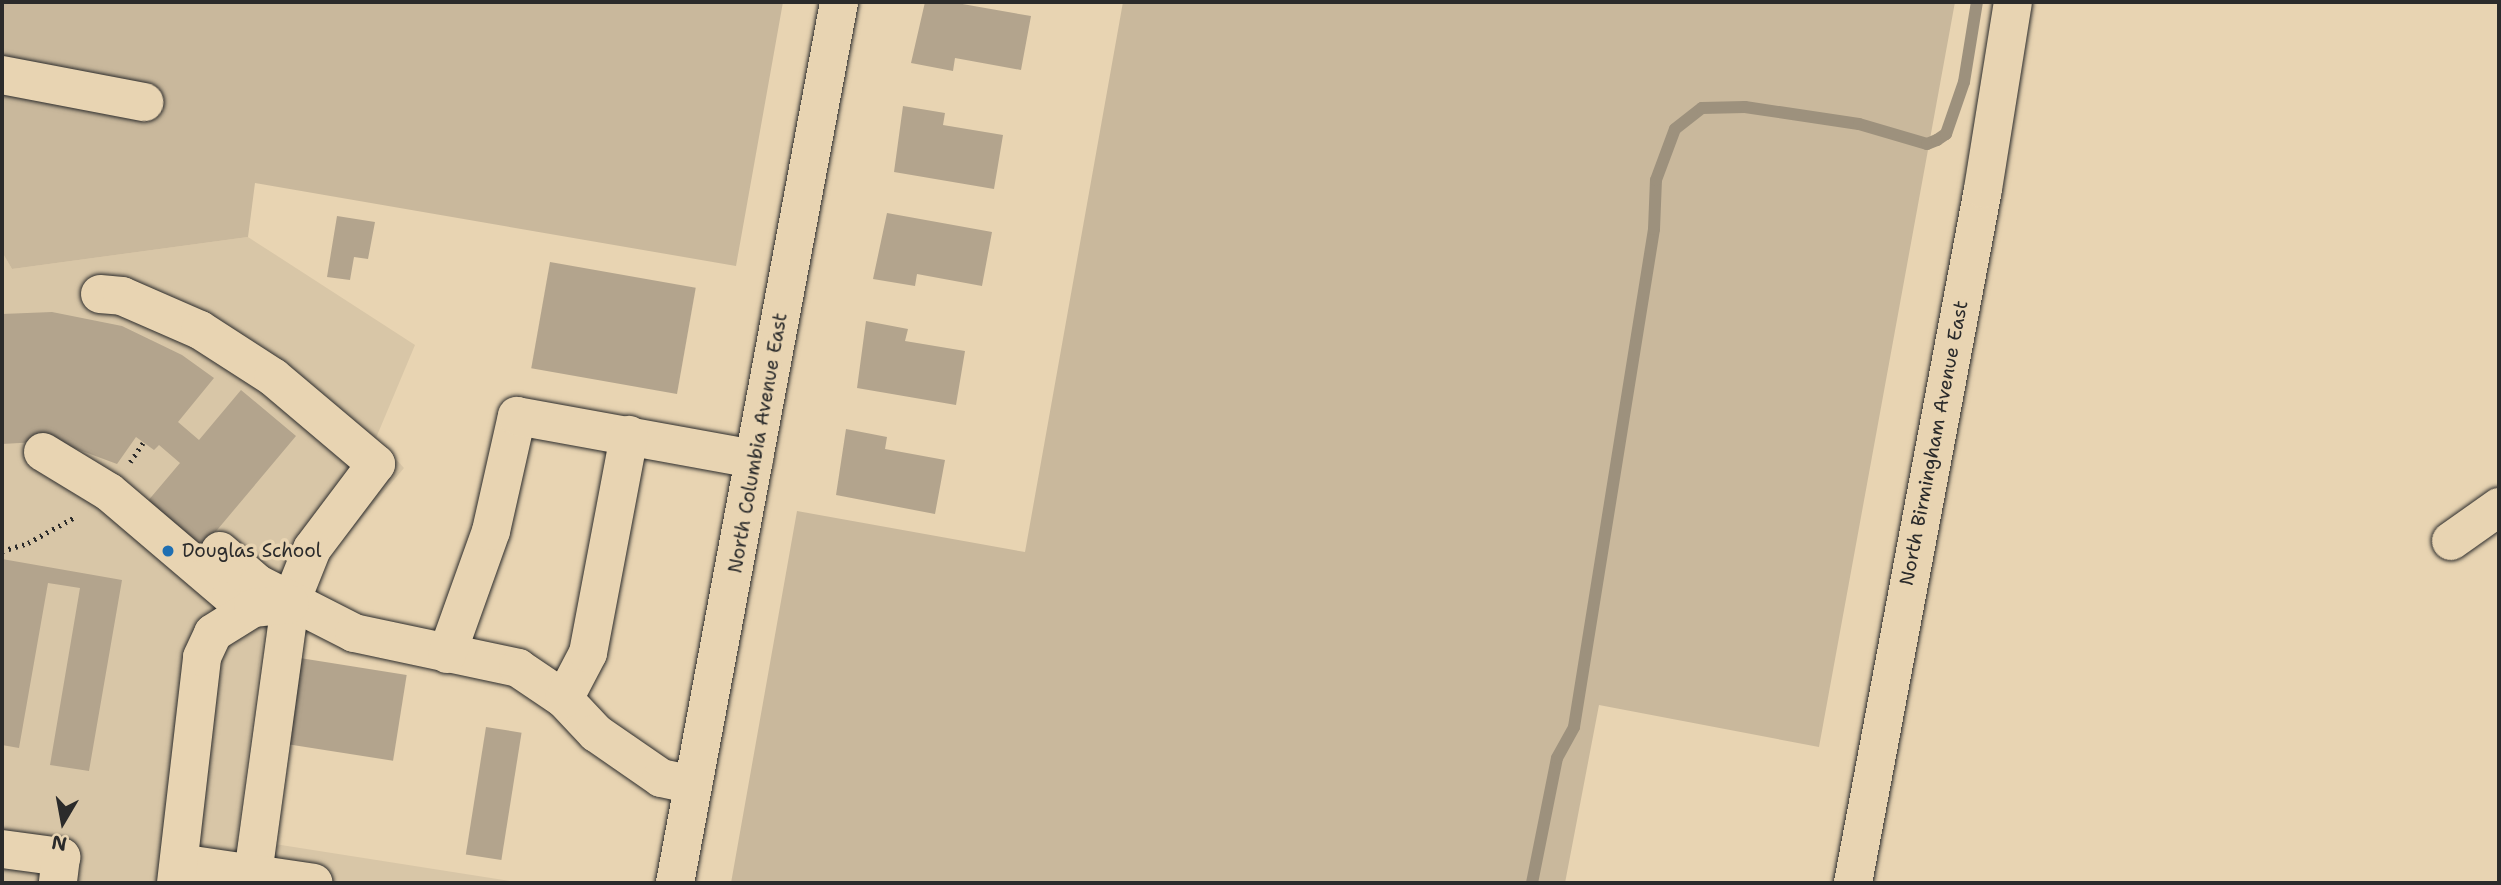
<!DOCTYPE html>
<html>
<head>
<meta charset="utf-8">
<style>
  body { margin:0 }
  #map { position:relative; width:2501px; height:885px; overflow:hidden; background:#e8d4b2; font-family:"Shantell Sans",sans-serif }
  div>[style] { position:absolute }
  [style*='--x'] { left:calc(var(--x)*1px); top:calc(var(--y)*1px); width:calc(var(--w)*1px); rotate:calc(var(--a)*1deg) }
  .built>* { inset:0; background:#d8c6a7 }
  .green>* { inset:0; background:#c9b89c }
  .stream>* { height:12px; margin:-6px; padding:0 6px; transform-origin:6px; border-radius:6px; background:#9d917d }
  .building>* { inset:0; background:#b3a48d; transform-origin:0 0 }
  .path>* { height:4.5px; margin-top:-2.25px; transform-origin:0; background:repeating-linear-gradient(90deg,#2b2b2b 0 2px,transparent 0 7px) }
  .roads { filter:drop-shadow(0 0 2px #2b2b2b) drop-shadow(0 0 2px #2b2b2b) }
  .minor>* { height:38px; margin:-19px; padding:0 19px; transform-origin:19px; border-radius:19px; background:#e8d4b2 }
  .dots>* { width:19px; height:19px; translate:-50% -50%; box-sizing:border-box; border:4px solid #e8d4b2; border-radius:50% }
  span { translate:-50% -50%; white-space:nowrap; text-align:center; line-height:1.15; -webkit-text-stroke:7px #e8d4b2; paint-order:stroke }
  .street-label { font-size:19px; color:#2b2b2b }
  .poi-label { font-size:19px; color:#2b2b2b }
  .left { translate:0 -50%; text-align:left }
  .frame { position:absolute; inset:0; border:4px solid #2b2b2b; pointer-events:none }
  .north { position:absolute; left:28px; top:787px; width:70px; height:70px; -webkit-text-stroke:5px #e8d4b2; paint-order:stroke; rotate:190deg; font-size:19px; font-weight:700; line-height:28px; text-align:center; color:#2b2b2b }
  .north::after { content:''; display:block; margin:auto; width:24px; height:32px; background:#2b2b2b; clip-path:polygon(50% 0,100% 100%,50% 72%,0 100%) }
</style>
</head>
<body>
<div id="map">
  <div class="built">
    <i style="clip-path:polygon(248px 237px,415px 345px,376px 438px,404px 468px,263px 634px,237px 838px,522px 883px,2px 883px,2px 252px,12px 269px)"></i>
  </div>
  <div class="green">
    <i style="clip-path:polygon(2px 2px,783px 2px,736px 266px,255px 183px,248px 237px,12px 269px,2px 252px)"></i>
    <i style="clip-path:polygon(1123px 2px,1955px 2px,1819px 747px,1599px 705px,1565px 883px,731px 883px,797px 511px,1025px 552px)"></i>
  </div>
  <div class="stream">
    <i style="--x:1532;--y:883;--w:127;--a:-78.7"></i>
    <i style="--x:1557;--y:758;--w:35;--a:-61"></i>
    <i style="--x:1574;--y:727;--w:504;--a:-80.87"></i>
    <i style="--x:1654;--y:229;--w:49;--a:-87.7"></i>
    <i style="--x:1656;--y:180;--w:54;--a:-69.6"></i>
    <i style="--x:1675;--y:129;--w:34;--a:-38"></i>
    <i style="--x:1702;--y:108;--w:43;--a:-1.3"></i>
    <i style="--x:1745;--y:107;--w:115;--a:8.5"></i>
    <i style="--x:1859;--y:124;--w:71;--a:16.4"></i>
    <i style="--x:1927;--y:144;--w:11;--a:-22"></i>
    <i style="--x:1937;--y:140;--w:11;--a:-34"></i>
    <i style="--x:1946;--y:134;--w:55;--a:-70.9"></i>
    <i style="--x:1964;--y:82;--w:81;--a:-80.8"></i>
  </div>
  <div class="building">
    <i style="clip-path:polygon(925px 2px,951px 2px,1031px 16px,1021px 70px,955px 58px,953px 71px,911px 63px)"></i>
    <i style="clip-path:polygon(903px 106px,945px 113px,943px 125px,1003px 135px,994px 189px,894px 172px)"></i>
    <i style="clip-path:polygon(887px 213px,992px 232px,982px 286px,917px 274px,915px 286px,873px 279px)"></i>
    <i style="clip-path:polygon(337px 216px,375px 222px,368px 259px,354px 257px,350px 280px,327px 277px)"></i>
    <i style="left:550px;top:262px;width:148px;height:108px;rotate:10deg"></i>
    <i style="clip-path:polygon(52px 312px,122px 326px,182px 355px,214px 378px,178px 422px,199px 440px,241px 390px,296px 436px,202px 548px,147px 502px,180px 463px,159px 445px,154px 450px,136px 437px,117px 464px,55px 441px,2px 444px,2px 314px)"></i>
    <i style="clip-path:polygon(866px 321px,908px 329px,905px 341px,965px 351px,956px 405px,857px 388px)"></i>
    <i style="clip-path:polygon(846px 429px,887px 437px,885px 449px,945px 460px,935px 514px,836px 495px)"></i>
    <i style="clip-path:polygon(2px 559px,122px 580px,89px 771px,50px 765px,80px 588px,48px 583px,19px 748px,2px 745px)"></i>
    <i style="left:300px;top:658px;width:108px;height:87px;rotate:9deg"></i>
    <i style="left:486px;top:727px;width:36px;height:129px;rotate:9deg"></i>
  </div>
  <div class="path">
    <i style="--x:130;--y:462;--w:23;--a:-56"></i>
    <i style="--x:2;--y:551;--w:27;--a:-17"></i>
    <i style="--x:28;--y:543;--w:54;--a:-29"></i>
  </div>
  <div class="roads">
    <div class="minor">
      <i style="--x:2;--y:75;--w:145;--a:10.8"></i>
      <i style="--x:100;--y:294;--w:22;--a:5"></i>
      <i style="--x:122;--y:296;--w:85;--a:23.6"></i>
      <i style="--x:200;--y:330;--w:87;--a:32.8"></i>
      <i style="--x:273;--y:377;--w:135;--a:40.2"></i>
      <i style="--x:376;--y:464;--w:106;--a:127"></i>
      <i style="--x:312;--y:549;--w:59;--a:111.8"></i>
      <i style="--x:290;--y:604;--w:272;--a:97.8"></i>
      <i style="--x:43;--y:452;--w:77;--a:31.2"></i>
      <i style="--x:109;--y:492;--w:160;--a:40.4"></i>
      <i style="--x:231;--y:596;--w:25;--a:29"></i>
      <i style="--x:2451;--y:541;--w:59;--a:-35.3"></i>
      <i style="--x:220;--y:551;--w:50;--a:41"></i>
      <i style="--x:258;--y:584;--w:108;--a:27"></i>
      <i style="--x:354;--y:633;--w:168;--a:12"></i>
      <i style="--x:518;--y:668;--w:55;--a:34"></i>
      <i style="--x:564;--y:699;--w:47;--a:46.7"></i>
      <i style="--x:596;--y:733;--w:79;--a:34.7"></i>
      <i style="--x:661;--y:778;--w:33;--a:12"></i>
      <i style="--x:447;--y:654;--w:131;--a:-70.3"></i>
      <i style="--x:491;--y:531;--w:118;--a:-77.3"></i>
      <i style="--x:517;--y:416;--w:241;--a:10.3"></i>
      <i style="--x:564;--y:699;--w:52;--a:-62.4"></i>
      <i style="--x:588;--y:653;--w:222;--a:-79.3"></i>
      <i style="--x:2;--y:849;--w:60;--a:7.7"></i>
      <i style="--x:61;--y:857;--w:26;--a:97"></i>
      <i style="--x:179;--y:863;--w:136;--a:8.4"></i>
      <i style="--x:176;--y:883;--w:227;--a:-83.4"></i>
      <i style="--x:202;--y:657;--w:26;--a:-65"></i>
      <i style="--x:213;--y:633;--w:47;--a:-32"></i>
      <i style="--x:253;--y:608;--w:37;--a:-6"></i>
      <i style="--x:675;--y:883;--w:896;--a:-79.45"></i>
      <i style="--x:1853;--y:883;--w:706;--a:-79.39"></i>
      <i style="--x:1983;--y:189;--w:189;--a:-80.9"></i>
    </div>
  </div>
  <div class="dots">
    <i style="left:168px;top:551px;background:#1f6fb2"></i>
  </div>
  <div class="street-label">
    <span style="left:758px;top:443px;rotate:-80deg">North Columbia Avenue East</span>
    <span style="left:1934px;top:443px;rotate:-79deg">North Birmingham Avenue East</span>
  </div>
  <div class="poi-label">
    <span class="left" style="left:182px;top:551px">Douglas School</span>
  </div>
  <div class="frame"></div>
  <div class="north">N</div>
</div>
</body>
</html>
